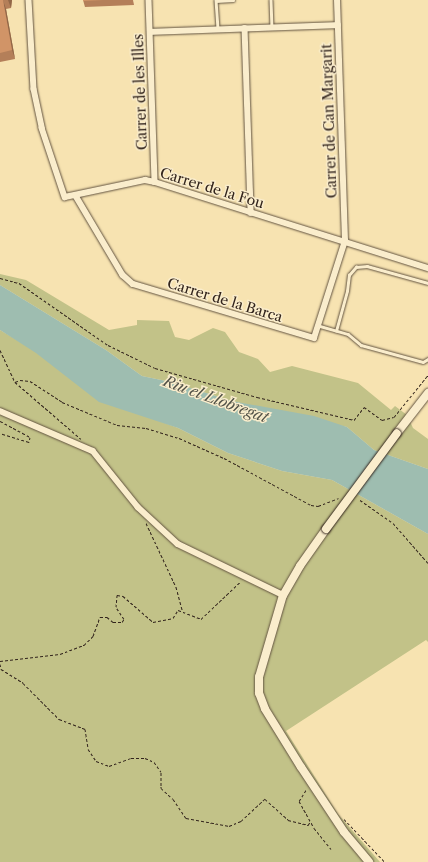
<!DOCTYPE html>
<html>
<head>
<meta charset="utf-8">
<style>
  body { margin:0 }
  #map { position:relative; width:428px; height:862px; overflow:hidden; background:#f7e3b1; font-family:"Libre Caslon Text",serif }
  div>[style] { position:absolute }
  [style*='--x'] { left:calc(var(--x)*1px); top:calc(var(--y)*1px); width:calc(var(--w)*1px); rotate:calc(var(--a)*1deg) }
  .green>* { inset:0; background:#c2c288 }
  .water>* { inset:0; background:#9ebdb0 }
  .path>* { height:1px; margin-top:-0.5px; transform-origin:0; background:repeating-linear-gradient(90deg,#32241c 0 3px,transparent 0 5px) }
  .roads { filter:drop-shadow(0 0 1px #635441) drop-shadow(0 0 1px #635441) }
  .service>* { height:2.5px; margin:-1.25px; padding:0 1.25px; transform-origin:1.25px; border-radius:1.25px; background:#faedcc }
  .minor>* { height:5.5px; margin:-2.75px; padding:0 2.75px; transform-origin:2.75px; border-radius:2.75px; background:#faedcc }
  .secondary>* { height:8px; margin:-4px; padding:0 4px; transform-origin:4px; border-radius:4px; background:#faedcc }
  .bridges { filter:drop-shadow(0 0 1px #32241c) drop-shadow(0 0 1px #32241c) }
  .secondary-bridge>* { height:8px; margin:-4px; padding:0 4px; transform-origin:4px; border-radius:4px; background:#faedcc }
  .wall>* { inset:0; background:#b47f59 }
  .shaded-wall>* { inset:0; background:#926848 }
  .building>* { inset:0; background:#d19467 }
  span { translate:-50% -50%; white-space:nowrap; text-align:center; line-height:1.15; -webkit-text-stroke:3px #faedcc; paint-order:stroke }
  .street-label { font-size:14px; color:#32241c }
  .water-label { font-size:15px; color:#525248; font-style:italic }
</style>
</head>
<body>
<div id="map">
  <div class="green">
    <i style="clip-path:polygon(0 274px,26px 280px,109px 330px,137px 325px,137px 320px,169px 321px,175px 337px,189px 340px,213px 328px,225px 332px,239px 352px,258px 359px,270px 372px,292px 366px,358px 383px,391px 410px,395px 406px,407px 415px,413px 428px,428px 439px,428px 469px,374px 450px,347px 427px,232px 401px,171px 382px,142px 376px,106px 350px,0 285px)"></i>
    <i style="clip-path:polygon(0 330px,141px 414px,178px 428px,228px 453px,282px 471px,332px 480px,428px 534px,428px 642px,426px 640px,286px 731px,338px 814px,380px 862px,0 862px)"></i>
  </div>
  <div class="water">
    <i style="clip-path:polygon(0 285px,106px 350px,142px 376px,171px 382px,232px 401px,314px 416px,347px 427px,374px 450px,428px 469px,428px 534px,332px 480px,282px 471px,228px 453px,178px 428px,99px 402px,36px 353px,0 330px)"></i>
  </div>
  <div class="path">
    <i style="--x:0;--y:278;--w:20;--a:15"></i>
    <i style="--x:19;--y:283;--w:108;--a:34.9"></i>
    <i style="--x:108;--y:345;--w:52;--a:26.1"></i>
    <i style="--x:155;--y:368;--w:106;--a:15.9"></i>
    <i style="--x:257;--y:397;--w:100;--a:13.3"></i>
    <i style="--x:354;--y:420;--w:16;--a:-52"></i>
    <i style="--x:364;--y:407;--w:22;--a:36"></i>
    <i style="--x:382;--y:420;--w:12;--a:-14"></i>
    <i style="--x:394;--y:417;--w:54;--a:-51"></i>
    <i style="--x:0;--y:350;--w:35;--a:65"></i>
    <i style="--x:15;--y:382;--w:87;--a:40.8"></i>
    <i style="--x:15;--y:382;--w:5;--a:-22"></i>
    <i style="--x:20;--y:380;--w:10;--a:6"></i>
    <i style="--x:30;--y:381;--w:38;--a:33"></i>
    <i style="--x:62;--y:402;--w:60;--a:22.7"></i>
    <i style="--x:117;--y:425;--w:29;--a:6"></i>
    <i style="--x:146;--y:428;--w:34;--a:17"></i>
    <i style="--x:179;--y:438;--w:49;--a:24"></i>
    <i style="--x:224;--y:458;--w:99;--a:28.4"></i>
    <i style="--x:311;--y:505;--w:7;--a:8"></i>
    <i style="--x:318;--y:506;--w:22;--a:-21"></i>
    <i style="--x:0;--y:421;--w:34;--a:28"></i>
    <i style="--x:30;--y:437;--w:5;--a:101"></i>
    <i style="--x:29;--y:442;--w:30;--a:-163"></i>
    <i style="--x:360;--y:500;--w:40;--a:34.9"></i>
    <i style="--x:393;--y:523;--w:53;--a:48.8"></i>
    <i style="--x:146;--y:523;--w:71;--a:64.9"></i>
    <i style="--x:176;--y:587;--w:24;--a:75"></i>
    <i style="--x:0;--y:661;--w:60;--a:-6.7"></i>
    <i style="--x:60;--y:654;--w:26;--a:-21"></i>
    <i style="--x:84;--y:645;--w:13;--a:-45"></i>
    <i style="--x:93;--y:636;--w:20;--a:-70"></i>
    <i style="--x:100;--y:617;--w:7;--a:0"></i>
    <i style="--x:107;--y:617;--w:8;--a:40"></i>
    <i style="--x:113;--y:622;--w:9;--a:0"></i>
    <i style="--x:122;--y:622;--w:4;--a:-56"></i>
    <i style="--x:124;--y:619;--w:14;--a:-124"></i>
    <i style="--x:116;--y:607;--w:12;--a:-85"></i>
    <i style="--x:117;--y:595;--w:6;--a:9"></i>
    <i style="--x:123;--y:596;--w:40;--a:41"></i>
    <i style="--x:153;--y:622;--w:20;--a:-11"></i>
    <i style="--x:173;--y:618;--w:9;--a:-58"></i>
    <i style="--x:178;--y:610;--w:25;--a:21"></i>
    <i style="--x:201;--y:619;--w:54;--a:-43.5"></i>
    <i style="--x:0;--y:664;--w:5;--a:79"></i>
    <i style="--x:1;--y:669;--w:26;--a:32"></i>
    <i style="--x:23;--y:683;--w:51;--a:45"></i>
    <i style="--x:59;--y:719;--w:28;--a:21"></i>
    <i style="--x:85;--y:729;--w:20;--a:81"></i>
    <i style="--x:88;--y:749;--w:14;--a:56"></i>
    <i style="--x:96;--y:761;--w:14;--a:21"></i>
    <i style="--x:109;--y:766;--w:23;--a:-20"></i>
    <i style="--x:131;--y:758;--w:14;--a:0"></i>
    <i style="--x:145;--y:758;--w:10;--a:24"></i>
    <i style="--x:154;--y:762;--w:12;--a:55"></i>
    <i style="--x:161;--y:772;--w:16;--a:90"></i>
    <i style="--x:161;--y:788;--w:16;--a:43"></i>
    <i style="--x:173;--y:799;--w:23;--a:56"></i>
    <i style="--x:186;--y:818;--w:44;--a:10.5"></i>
    <i style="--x:229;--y:826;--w:13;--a:-23"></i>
    <i style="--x:241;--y:821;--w:33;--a:-43"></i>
    <i style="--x:265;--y:799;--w:31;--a:42"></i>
    <i style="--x:288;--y:820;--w:21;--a:14"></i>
    <i style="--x:308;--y:825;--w:4;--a:-56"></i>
    <i style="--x:306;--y:790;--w:13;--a:122"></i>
    <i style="--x:299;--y:801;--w:31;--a:61"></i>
    <i style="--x:314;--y:828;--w:27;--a:51"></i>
    <i style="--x:344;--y:819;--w:59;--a:46.4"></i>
  </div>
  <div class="roads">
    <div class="service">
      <i style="--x:216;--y:0;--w:29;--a:86"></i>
      <i style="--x:271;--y:0;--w:27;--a:88"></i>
      <i style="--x:216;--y:1;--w:17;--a:-3"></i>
      <i style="--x:320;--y:326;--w:29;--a:16"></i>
      <i style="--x:348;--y:334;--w:17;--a:40"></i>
      <i style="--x:361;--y:345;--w:64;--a:15.3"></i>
      <i style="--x:423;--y:362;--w:6;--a:-31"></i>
      <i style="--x:336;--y:331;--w:41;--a:-74.6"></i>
      <i style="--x:347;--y:291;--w:16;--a:-83"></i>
      <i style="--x:349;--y:275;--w:11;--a:-49"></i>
      <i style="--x:356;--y:267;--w:11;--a:-5"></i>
      <i style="--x:367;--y:266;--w:63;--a:15.6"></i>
    </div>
    <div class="minor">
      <i style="--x:29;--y:0;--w:89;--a:86.8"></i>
      <i style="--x:34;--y:89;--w:40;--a:78"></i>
      <i style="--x:42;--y:128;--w:73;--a:71.6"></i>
      <i style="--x:65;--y:197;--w:82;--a:-12"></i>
      <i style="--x:145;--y:180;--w:10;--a:11"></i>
      <i style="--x:155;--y:182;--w:286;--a:17.5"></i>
      <i style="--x:149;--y:0;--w:182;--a:88.1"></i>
      <i style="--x:245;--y:28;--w:185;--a:88.1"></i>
      <i style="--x:150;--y:32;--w:188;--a:-2.1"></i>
      <i style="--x:76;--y:196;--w:92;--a:59.3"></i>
      <i style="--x:123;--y:275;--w:13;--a:42"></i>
      <i style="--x:133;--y:284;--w:189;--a:16.6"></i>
      <i style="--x:314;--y:338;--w:102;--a:-72.3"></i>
      <i style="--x:345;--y:241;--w:241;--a:-91.9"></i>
      <i style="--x:0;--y:411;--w:101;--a:23.3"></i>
      <i style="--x:93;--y:451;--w:72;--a:51.2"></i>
      <i style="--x:138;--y:507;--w:54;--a:42.8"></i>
      <i style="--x:178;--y:544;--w:117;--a:25.9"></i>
    </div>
    <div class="secondary">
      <i style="--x:397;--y:433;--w:51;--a:-52.2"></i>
      <i style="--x:326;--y:529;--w:45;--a:125.1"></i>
      <i style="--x:300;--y:566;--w:34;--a:120"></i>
      <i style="--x:283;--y:595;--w:85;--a:106.3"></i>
      <i style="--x:259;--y:677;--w:16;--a:90"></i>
      <i style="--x:259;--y:693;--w:17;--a:69"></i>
      <i style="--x:265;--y:709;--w:68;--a:58.2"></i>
      <i style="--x:301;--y:767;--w:78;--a:56.5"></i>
      <i style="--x:344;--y:832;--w:39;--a:50"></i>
    </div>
  </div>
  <div class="bridges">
    <div class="secondary-bridge">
      <i style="--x:326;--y:529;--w:119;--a:-53.5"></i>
    </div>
  </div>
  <div class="wall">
    <i style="clip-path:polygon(0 0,12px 0,11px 8px,6px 9px,15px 59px,0 62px)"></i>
    <i style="clip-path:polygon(83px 0,133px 0,134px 5px,85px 7px)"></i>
  </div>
  <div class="shaded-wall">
    <i style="clip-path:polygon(3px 0,6px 9px,15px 59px,12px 50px)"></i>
    <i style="clip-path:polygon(8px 0,12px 0,11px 8px)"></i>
  </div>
  <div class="building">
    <i style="clip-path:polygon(0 0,3px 0,12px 50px,0 53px)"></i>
    <i style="clip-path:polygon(83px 0,103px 0,83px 1px)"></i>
  </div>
  <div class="street-label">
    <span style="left:140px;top:92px;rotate:-92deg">Carrer de les Illes</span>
    <span style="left:329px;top:121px;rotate:-92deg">Carrer de Can Margarit</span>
    <span style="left:212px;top:188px;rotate:17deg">Carrer de la Fou</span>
    <span style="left:225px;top:300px;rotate:17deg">Carrer de la Barca</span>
  </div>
  <div class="water-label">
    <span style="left:216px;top:399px;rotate:20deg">Riu el Llobregat</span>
  </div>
</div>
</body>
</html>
